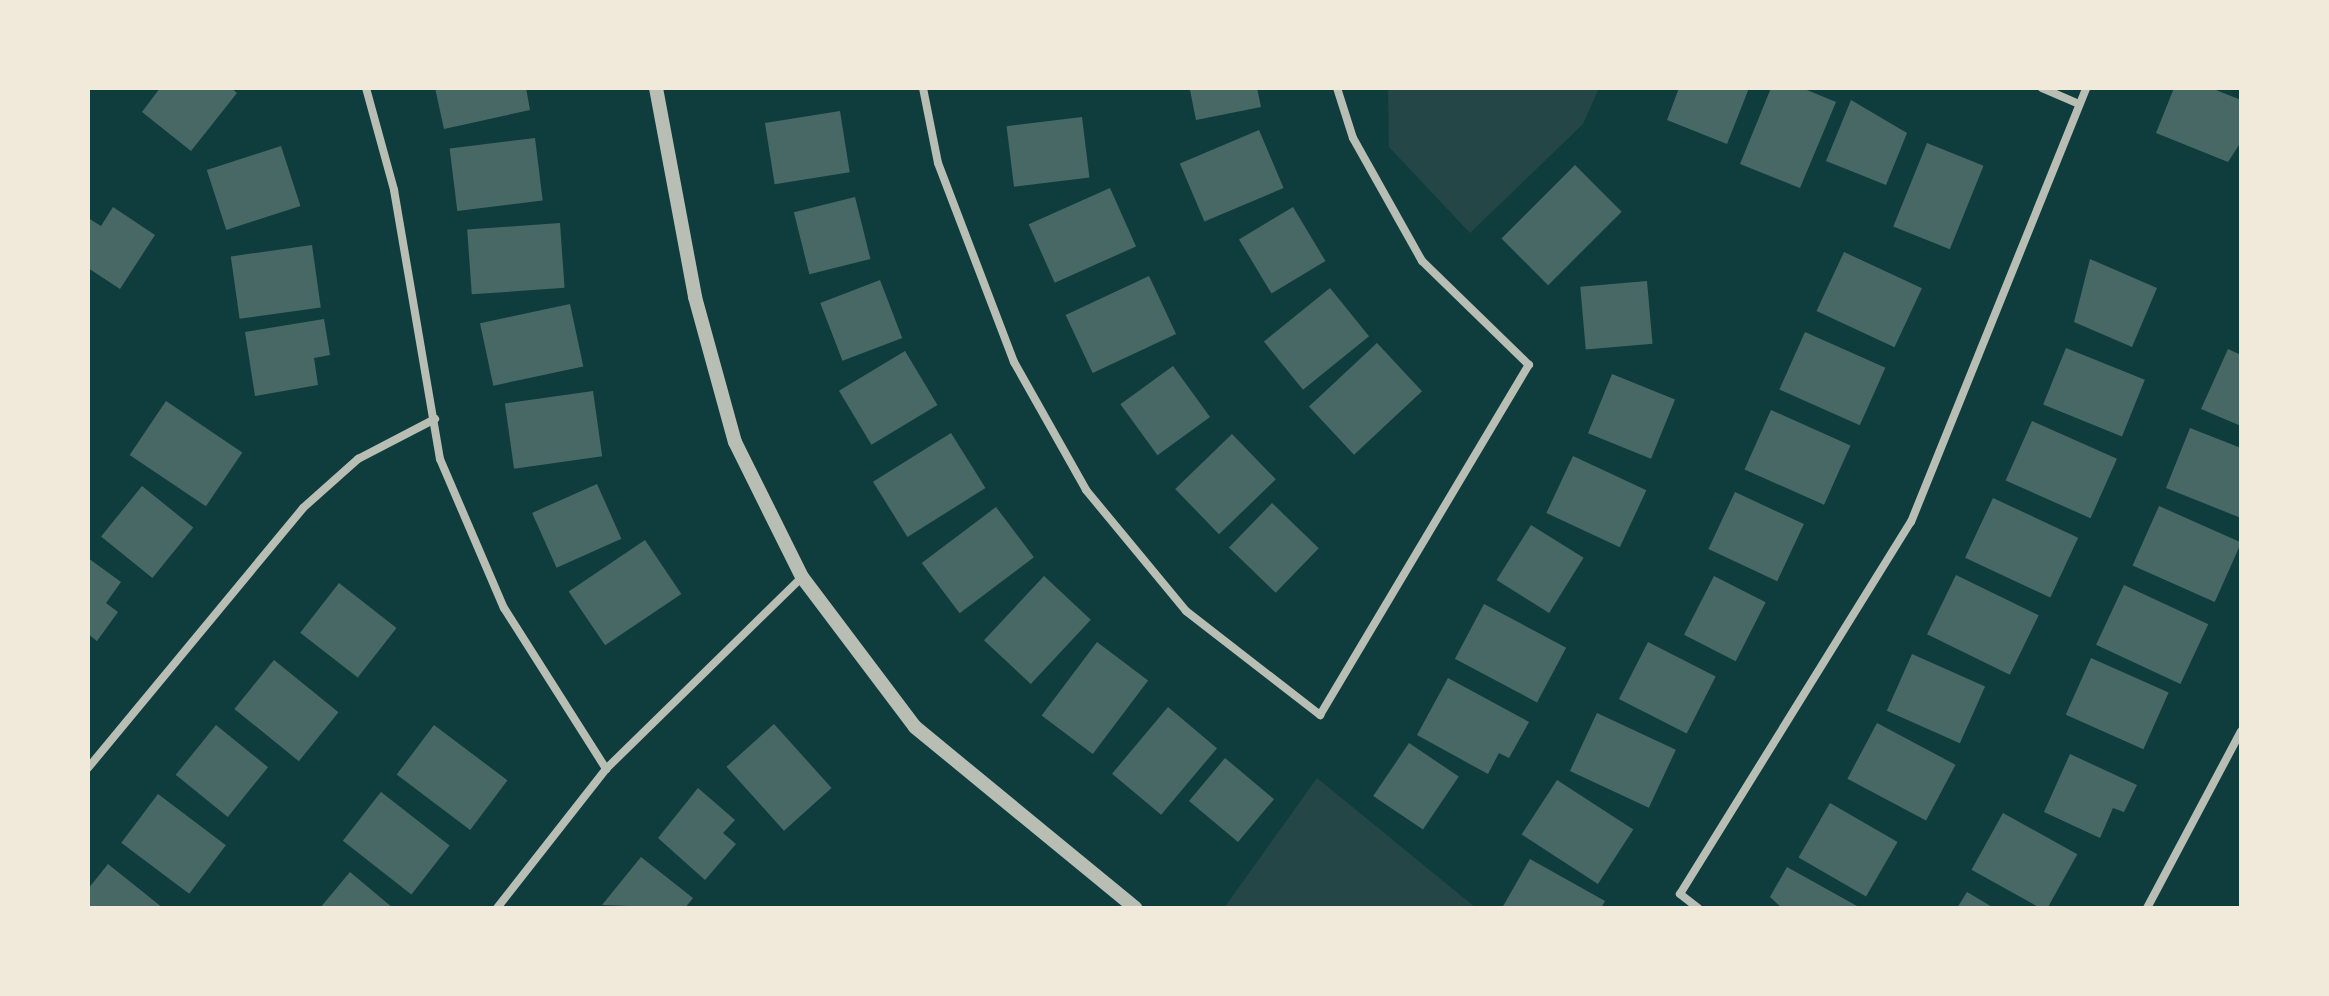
<!DOCTYPE html>
<html>
<head>
<meta charset="utf-8">
<style>
  body { margin:0 }
  #map { position:relative; width:2329px; height:996px; overflow:hidden; background:#0f3d3e; font-family:Lato,sans-serif }
  div>[style] { position:absolute }
  [style*='--x'] { left:calc(var(--x)*1px); top:calc(var(--y)*1px); width:calc(var(--w)*1px); rotate:calc(var(--a)*1deg) }
  .green>* { inset:0; background:#244646 }
  .building>* { inset:0; background:#486865; transform-origin:0 0 }
  .minor>* { height:8px; margin:-4px; padding:0 4px; transform-origin:4px; border-radius:4px; background:#b8beb3 }
  .tertiary>* { height:14px; margin:-7px; padding:0 7px; transform-origin:7px; border-radius:7px; background:#b8beb3 }
  span { translate:-50% -50%; white-space:nowrap; text-align:center; line-height:1.15; -webkit-text-stroke:6px #f1e9da; paint-order:stroke }
  .frame { position:absolute; inset:0; border:90px solid #f1e9da; pointer-events:none }
</style>
</head>
<body>
<div id="map">
  <div class="green">
    <i style="clip-path:polygon(1388px 88px,1599px 88px,1583px 124px,1470px 233px,1389px 147px)"></i>
    <i style="clip-path:polygon(1317px 778px,1476px 908px,1224px 908px)"></i>
  </div>
  <div class="building">
    <i style="clip-path:polygon(160px 88px,231px 88px,237px 93px,191px 151px,142px 112px)"></i>
    <i style="clip-path:polygon(435px 88px,526px 88px,530px 110px,444px 129px)"></i>
    <i style="clip-path:polygon(1173px 88px,1257px 88px,1261px 107px,1196px 120px,1190px 90px)"></i>
    <i style="clip-path:polygon(1679px 88px,1749px 88px,1727px 144px,1667px 120px)"></i>
    <i style="clip-path:polygon(1771px 88px,1802px 88px,1836px 102px,1800px 188px,1740px 164px)"></i>
    <i style="clip-path:polygon(2174px 88px,2211px 88px,2241px 100px,2241px 142px,2228px 162px,2156px 133px)"></i>
    <i style="clip-path:polygon(1851px 100px,1907px 133px,1886px 185px,1826px 161px)"></i>
    <i style="left:840px;top:111px;width:62px;height:76px;rotate:81deg"></i>
    <i style="left:1082px;top:117px;width:61px;height:76px;rotate:83deg"></i>
    <i style="left:1259px;top:130px;width:63px;height:86px;rotate:67deg"></i>
    <i style="left:535px;top:138px;width:63px;height:86px;rotate:83deg"></i>
    <i style="left:1927px;top:143px;width:61px;height:90px;rotate:22deg"></i>
    <i style="left:281px;top:146px;width:63px;height:78px;rotate:72deg"></i>
    <i style="left:1575px;top:165px;width:66px;height:104px;rotate:45deg"></i>
    <i style="left:1110px;top:188px;width:64px;height:89px;rotate:66deg"></i>
    <i style="left:855px;top:197px;width:64px;height:63px;rotate:76deg"></i>
    <i style="clip-path:polygon(113px 207px,155px 235px,120px 289px,88px 268px,88px 218px,101px 226px)"></i>
    <i style="left:1293px;top:207px;width:63px;height:63px;rotate:59deg"></i>
    <i style="left:560px;top:223px;width:65px;height:93px;rotate:86deg"></i>
    <i style="left:312px;top:245px;width:63px;height:82px;rotate:82deg"></i>
    <i style="left:1844px;top:252px;width:86px;height:65px;rotate:25deg"></i>
    <i style="clip-path:polygon(2090px 259px,2157px 288px,2132px 347px,2074px 322px)"></i>
    <i style="left:1149px;top:276px;width:64px;height:92px;rotate:65deg"></i>
    <i style="left:880px;top:280px;width:62px;height:64px;rotate:69deg"></i>
    <i style="left:1647px;top:281px;width:63px;height:67px;rotate:85deg"></i>
    <i style="left:1330px;top:288px;width:62px;height:85px;rotate:51deg"></i>
    <i style="left:570px;top:304px;width:64px;height:92px;rotate:78deg"></i>
    <i style="clip-path:polygon(324px 319px,330px 355px,314px 358px,318px 385px,255px 396px,245px 332px)"></i>
    <i style="left:1805px;top:332px;width:88px;height:63px;rotate:24deg"></i>
    <i style="left:1377px;top:343px;width:66px;height:93px;rotate:47deg"></i>
    <i style="left:2066px;top:348px;width:85px;height:61px;rotate:22deg"></i>
    <i style="clip-path:polygon(2228px 349px,2241px 355px,2241px 426px,2201px 409px)"></i>
    <i style="left:905px;top:351px;width:63px;height:77px;rotate:59deg"></i>
    <i style="left:1173px;top:366px;width:63px;height:65px;rotate:54deg"></i>
    <i style="left:1612px;top:374px;width:68px;height:64px;rotate:22deg"></i>
    <i style="left:593px;top:391px;width:66px;height:89px;rotate:82deg"></i>
    <i style="left:166px;top:401px;width:92px;height:65px;rotate:34deg"></i>
    <i style="left:1771px;top:410px;width:87px;height:65px;rotate:24deg"></i>
    <i style="left:2032px;top:421px;width:93px;height:65px;rotate:24deg"></i>
    <i style="clip-path:polygon(2190px 428px,2241px 448px,2241px 518px,2166px 488px)"></i>
    <i style="left:951px;top:433px;width:65px;height:92px;rotate:58deg"></i>
    <i style="left:1232px;top:434px;width:63px;height:79px;rotate:46deg"></i>
    <i style="left:1573px;top:456px;width:81px;height:63px;rotate:25deg"></i>
    <i style="left:597px;top:484px;width:60px;height:71px;rotate:66deg"></i>
    <i style="left:142px;top:486px;width:66px;height:65px;rotate:39deg"></i>
    <i style="left:1735px;top:492px;width:76px;height:63px;rotate:25deg"></i>
    <i style="left:1993px;top:498px;width:94px;height:66px;rotate:25deg"></i>
    <i style="left:1272px;top:503px;width:65px;height:62px;rotate:44deg"></i>
    <i style="left:2159px;top:506px;width:90px;height:65px;rotate:24deg"></i>
    <i style="left:996px;top:507px;width:63px;height:93px;rotate:53deg"></i>
    <i style="left:1531px;top:525px;width:62px;height:65px;rotate:32deg"></i>
    <i style="left:645px;top:540px;width:65px;height:92px;rotate:56deg"></i>
    <i style="clip-path:polygon(88px 558px,121px 582px,106px 603px,118px 612px,97px 641px,88px 634px)"></i>
    <i style="left:1956px;top:575px;width:92px;height:66px;rotate:26deg"></i>
    <i style="left:1044px;top:576px;width:64px;height:88px;rotate:43deg"></i>
    <i style="left:1714px;top:576px;width:58px;height:66px;rotate:27deg"></i>
    <i style="left:339px;top:583px;width:73px;height:63px;rotate:38deg"></i>
    <i style="left:2124px;top:585px;width:93px;height:66px;rotate:25deg"></i>
    <i style="left:1484px;top:604px;width:93px;height:62px;rotate:28deg"></i>
    <i style="left:1097px;top:642px;width:64px;height:92px;rotate:37deg"></i>
    <i style="left:1648px;top:642px;width:76px;height:64px;rotate:27deg"></i>
    <i style="left:1912px;top:654px;width:80px;height:62px;rotate:24deg"></i>
    <i style="left:2091px;top:658px;width:85px;height:62px;rotate:24deg"></i>
    <i style="left:274px;top:660px;width:83px;height:63px;rotate:39deg"></i>
    <i style="clip-path:polygon(1448px 678px,1529px 722px,1509px 758px,1499px 753px,1488px 774px,1417px 735px)"></i>
    <i style="left:1168px;top:707px;width:64px;height:87px;rotate:40deg"></i>
    <i style="left:1597px;top:713px;width:87px;height:64px;rotate:25deg"></i>
    <i style="left:1877px;top:723px;width:89px;height:63px;rotate:28deg"></i>
    <i style="left:774px;top:724px;width:86px;height:64px;rotate:48deg"></i>
    <i style="left:216px;top:725px;width:67px;height:64px;rotate:39deg"></i>
    <i style="left:434px;top:725px;width:92px;height:62px;rotate:37deg"></i>
    <i style="left:1409px;top:743px;width:60px;height:64px;rotate:34deg"></i>
    <i style="clip-path:polygon(2070px 754px,2137px 785px,2124px 812px,2113px 808px,2100px 838px,2044px 812px)"></i>
    <i style="left:1225px;top:758px;width:64px;height:56px;rotate:40deg"></i>
    <i style="left:1557px;top:780px;width:91px;height:65px;rotate:33deg"></i>
    <i style="clip-path:polygon(698px 788px,735px 820px,723px 833px,736px 844px,705px 880px,658px 838px)"></i>
    <i style="left:381px;top:792px;width:87px;height:62px;rotate:38deg"></i>
    <i style="left:158px;top:794px;width:85px;height:61px;rotate:37deg"></i>
    <i style="left:1830px;top:803px;width:78px;height:63px;rotate:30deg"></i>
    <i style="left:2003px;top:813px;width:85px;height:65px;rotate:29deg"></i>
    <i style="clip-path:polygon(641px 857px,693px 898px,685px 908px,602px 905px)"></i>
    <i style="clip-path:polygon(1530px 859px,1605px 901px,1601px 908px,1502px 908px)"></i>
    <i style="clip-path:polygon(108px 864px,163px 908px,88px 908px,88px 889px)"></i>
    <i style="clip-path:polygon(1787px 867px,1857px 906px,1856px 908px,1782px 908px,1770px 897px)"></i>
    <i style="clip-path:polygon(350px 872px,393px 908px,320px 908px)"></i>
    <i style="clip-path:polygon(1967px 892px,1994px 908px,1957px 908px)"></i>
  </div>
  <div class="minor">
    <i style="--x:366;--y:88;--w:106;--a:74.6"></i>
    <i style="--x:394;--y:190;--w:273;--a:80.3"></i>
    <i style="--x:440;--y:459;--w:162;--a:66.8"></i>
    <i style="--x:504;--y:608;--w:191;--a:57.6"></i>
    <i style="--x:923;--y:88;--w:76;--a:78.7"></i>
    <i style="--x:938;--y:163;--w:213;--a:69.1"></i>
    <i style="--x:1014;--y:362;--w:147;--a:60.6"></i>
    <i style="--x:1086;--y:490;--w:157;--a:50.4"></i>
    <i style="--x:1186;--y:611;--w:170;--a:37.8"></i>
    <i style="--x:1320;--y:715;--w:408;--a:-59.2"></i>
    <i style="--x:1529;--y:365;--w:149;--a:-135.8"></i>
    <i style="--x:1422;--y:261;--w:141;--a:-119.3"></i>
    <i style="--x:1353;--y:138;--w:52;--a:-107.7"></i>
    <i style="--x:2042;--y:88;--w:40;--a:23.4"></i>
    <i style="--x:88;--y:768;--w:337;--a:-50.4"></i>
    <i style="--x:303;--y:508;--w:74;--a:-41.7"></i>
    <i style="--x:358;--y:459;--w:87;--a:-27.5"></i>
    <i style="--x:497;--y:908;--w:177;--a:-51.9"></i>
    <i style="--x:606;--y:769;--w:274;--a:-44.4"></i>
    <i style="--x:1698;--y:908;--w:23;--a:-142"></i>
    <i style="--x:1680;--y:894;--w:438;--a:-58.2"></i>
    <i style="--x:1911;--y:522;--w:468;--a:-68"></i>
    <i style="--x:2147;--y:908;--w:200;--a:-62"></i>
  </div>
  <div class="tertiary">
    <i style="--x:656;--y:88;--w:213;--a:79.4"></i>
    <i style="--x:695;--y:297;--w:150;--a:74.6"></i>
    <i style="--x:735;--y:442;--w:151;--a:63.6"></i>
    <i style="--x:802;--y:577;--w:188;--a:53"></i>
    <i style="--x:915;--y:727;--w:285;--a:39.4"></i>
  </div>
  <div class="frame"></div>
</div>
</body>
</html>
